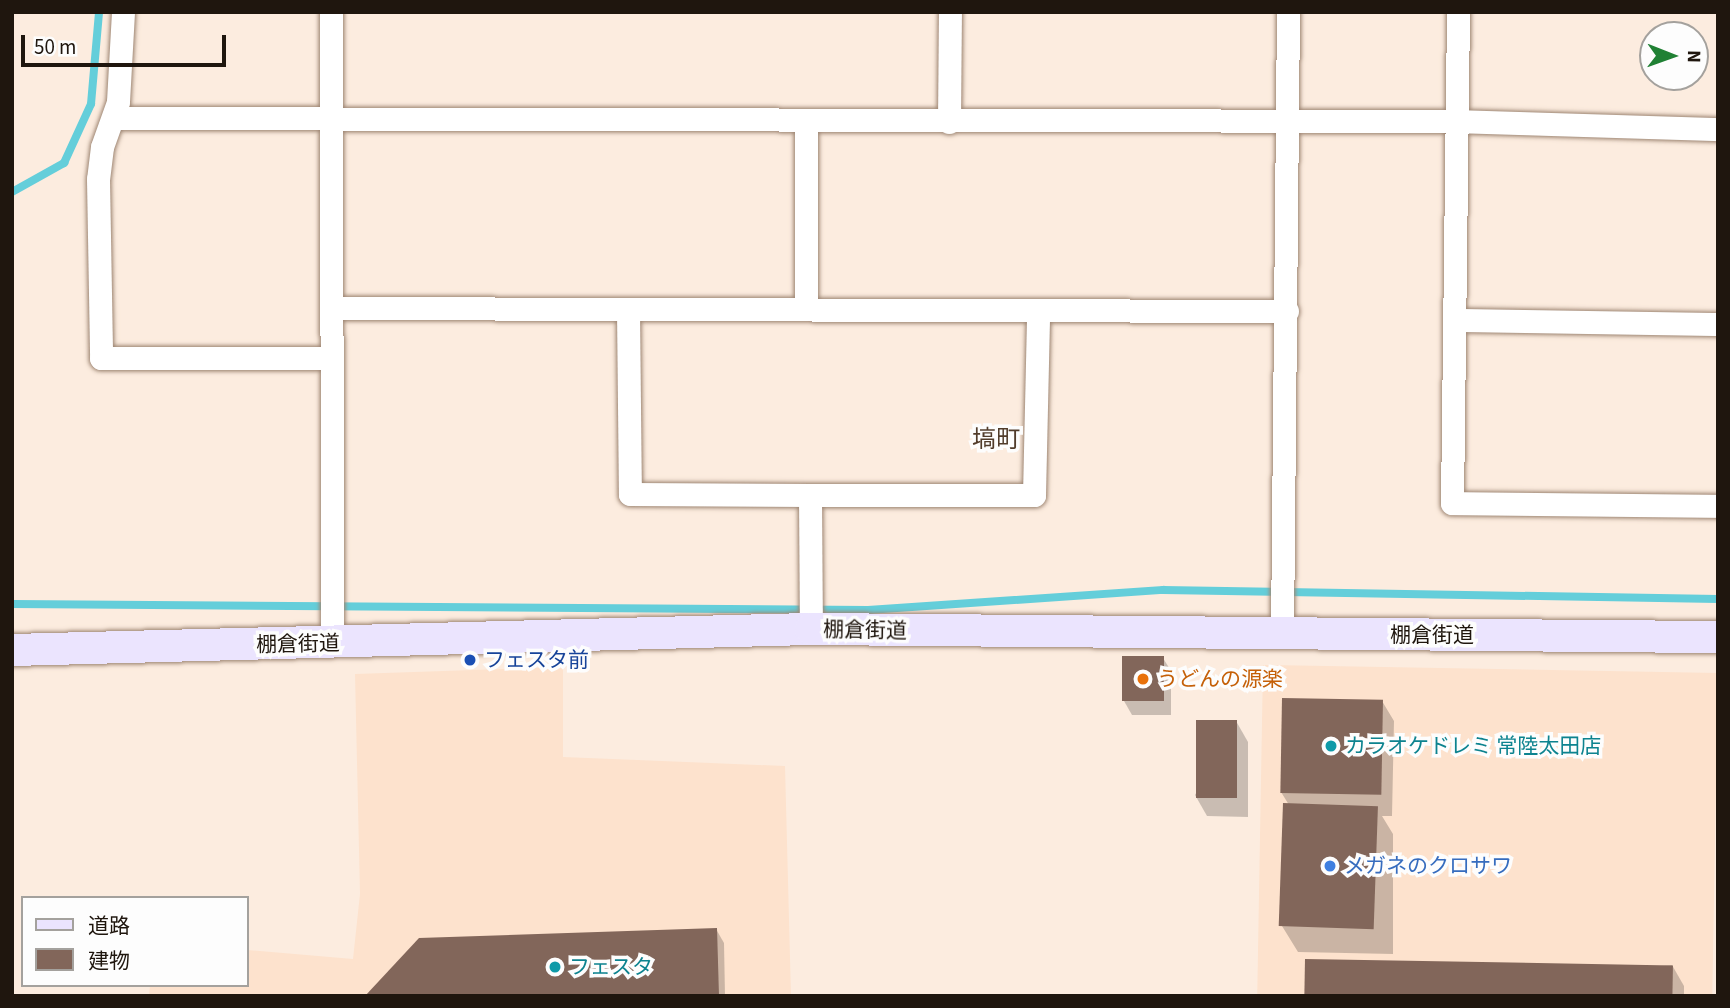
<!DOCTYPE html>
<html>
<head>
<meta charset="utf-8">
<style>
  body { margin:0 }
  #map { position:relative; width:1730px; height:1008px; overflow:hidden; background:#fcecdf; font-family:"Source Sans 3","Noto Sans JP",sans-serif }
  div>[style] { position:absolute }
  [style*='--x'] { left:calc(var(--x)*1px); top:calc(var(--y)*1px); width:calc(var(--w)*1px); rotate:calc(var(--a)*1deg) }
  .built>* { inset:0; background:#fde2cd; transform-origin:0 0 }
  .shadow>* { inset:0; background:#0003 }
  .stream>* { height:8px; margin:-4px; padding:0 4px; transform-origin:4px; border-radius:4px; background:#64ceda }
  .building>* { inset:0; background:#82665a; transform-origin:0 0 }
  .roads { filter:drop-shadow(0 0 2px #9e8673) drop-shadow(0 0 2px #9e8673) }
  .street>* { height:23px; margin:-11.5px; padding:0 11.5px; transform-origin:11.5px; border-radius:11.5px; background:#fff }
  .secondary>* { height:32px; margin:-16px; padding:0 16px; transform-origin:16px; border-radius:16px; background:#ebe4fe }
  .dots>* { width:19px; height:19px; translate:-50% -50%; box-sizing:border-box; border:4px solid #fdfdfd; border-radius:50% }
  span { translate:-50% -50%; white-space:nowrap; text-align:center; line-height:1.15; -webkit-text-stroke:7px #fdfdfd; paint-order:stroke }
  .street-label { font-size:21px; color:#1f160e }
  .transit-label { font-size:21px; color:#164399 }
  .left { translate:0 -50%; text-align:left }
  .food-label { font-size:21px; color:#c56008 }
  .culture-label { font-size:21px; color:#0d838f }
  .shop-label { font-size:21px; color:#366cbe }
  .quarter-label { font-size:24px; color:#513c2b }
  .frame { position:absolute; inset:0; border:14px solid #1f160e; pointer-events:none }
  .legend { position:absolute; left:21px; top:896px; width:228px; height:91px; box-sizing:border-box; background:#fdfdfd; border:2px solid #a4a19d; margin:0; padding:9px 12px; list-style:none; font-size:21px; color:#1f160e }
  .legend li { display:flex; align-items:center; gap:14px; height:35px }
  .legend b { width:35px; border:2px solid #a4a19d }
  .north { position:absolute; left:1639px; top:21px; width:70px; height:70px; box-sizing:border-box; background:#fdfdfd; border:2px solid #a4a19d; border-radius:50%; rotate:91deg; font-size:19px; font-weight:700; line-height:28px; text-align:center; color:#1f160e }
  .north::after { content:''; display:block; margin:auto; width:24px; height:32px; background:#208134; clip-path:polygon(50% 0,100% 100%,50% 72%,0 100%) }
  .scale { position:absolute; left:21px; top:35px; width:205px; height:32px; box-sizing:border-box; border:4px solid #1f160e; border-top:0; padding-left:9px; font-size:21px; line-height:24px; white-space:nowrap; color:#1f160e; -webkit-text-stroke:5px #fdfdfd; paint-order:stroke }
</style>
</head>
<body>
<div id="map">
  <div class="built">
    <i style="left:1263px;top:665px;width:455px;height:331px;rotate:1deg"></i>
    <i style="clip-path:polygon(563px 667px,563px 757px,785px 766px,791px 996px,149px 996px,150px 985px,247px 985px,247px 950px,353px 959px,360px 894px,355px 674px)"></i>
  </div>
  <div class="shadow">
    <i style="clip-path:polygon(1124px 658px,1163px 658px,1171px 671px,1171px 715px,1132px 715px,1124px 701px)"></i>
    <i style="clip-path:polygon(1382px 701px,1394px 721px,1392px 816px,1382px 816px,1393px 834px,1393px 954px,1298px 952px,1282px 926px,1289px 805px,1281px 792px)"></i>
    <i style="clip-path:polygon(1236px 721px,1248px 742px,1248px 817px,1207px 816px,1195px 795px)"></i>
    <i style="clip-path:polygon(716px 929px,724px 943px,725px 996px,367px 996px)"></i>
    <i style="clip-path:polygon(1672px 965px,1684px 986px,1684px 996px,1307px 996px)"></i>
  </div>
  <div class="stream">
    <i style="--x:12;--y:192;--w:60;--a:-29.1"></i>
    <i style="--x:64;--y:163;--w:65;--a:-65.4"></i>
    <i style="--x:91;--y:104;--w:92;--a:-85"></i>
    <i style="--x:12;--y:604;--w:856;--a:0.4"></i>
    <i style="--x:868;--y:610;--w:296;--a:-3.9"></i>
    <i style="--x:1163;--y:590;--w:555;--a:0.93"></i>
  </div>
  <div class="building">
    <i style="left:1122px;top:656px;width:42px;height:45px"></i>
    <i style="left:1282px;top:698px;width:101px;height:95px;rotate:1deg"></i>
    <i style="left:1237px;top:720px;width:78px;height:41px;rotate:90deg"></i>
    <i style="left:1283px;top:803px;width:95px;height:123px;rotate:2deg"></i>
    <i style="clip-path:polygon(717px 928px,719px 996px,365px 996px,419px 938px)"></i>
    <i style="left:1305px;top:959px;width:368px;height:37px;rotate:1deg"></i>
  </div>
  <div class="roads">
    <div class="street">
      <i style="--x:123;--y:12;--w:90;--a:93.2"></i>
      <i style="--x:118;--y:102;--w:48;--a:109.6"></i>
      <i style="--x:102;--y:147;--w:32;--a:97"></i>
      <i style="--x:98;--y:179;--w:179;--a:89"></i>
      <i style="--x:101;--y:358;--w:231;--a:0"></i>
      <i style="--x:331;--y:12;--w:631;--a:89.91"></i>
      <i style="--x:1458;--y:12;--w:491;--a:90.7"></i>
      <i style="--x:1452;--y:503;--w:266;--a:0.6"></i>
      <i style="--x:114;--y:118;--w:1343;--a:0.13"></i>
      <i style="--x:1457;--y:121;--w:261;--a:1.8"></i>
      <i style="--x:949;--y:122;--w:110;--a:-89.5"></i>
      <i style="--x:332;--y:308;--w:955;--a:0.18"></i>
      <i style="--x:806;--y:309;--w:187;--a:-90"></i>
      <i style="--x:628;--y:310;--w:184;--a:89.4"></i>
      <i style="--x:630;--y:494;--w:180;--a:0.3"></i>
      <i style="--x:810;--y:495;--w:224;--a:0"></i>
      <i style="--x:1034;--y:495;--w:183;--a:-88.7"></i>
      <i style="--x:1457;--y:320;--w:261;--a:0.9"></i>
      <i style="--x:810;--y:495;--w:134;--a:89.6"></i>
      <i style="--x:1282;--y:634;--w:622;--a:-89.45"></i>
    </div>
    <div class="secondary">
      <i style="--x:12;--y:650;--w:799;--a:-1.51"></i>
      <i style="--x:811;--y:629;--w:907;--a:0.51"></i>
    </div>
  </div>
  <div class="dots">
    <i style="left:470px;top:660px;background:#1a4fb4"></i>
    <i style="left:1143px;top:679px;background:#e8710a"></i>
    <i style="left:1331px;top:746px;background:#0f9aa8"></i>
    <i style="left:1330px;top:866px;background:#3f7fe0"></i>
    <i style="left:555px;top:967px;background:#0f9aa8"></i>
  </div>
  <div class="street-label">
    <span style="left:865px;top:630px;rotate:1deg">棚倉街道</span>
    <span style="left:1432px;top:635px">棚倉街道</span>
    <span style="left:298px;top:644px;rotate:-1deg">棚倉街道</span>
  </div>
  <div class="transit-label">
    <span class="left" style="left:484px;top:660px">フェスタ前</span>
  </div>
  <div class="food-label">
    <span class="left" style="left:1157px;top:679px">うどんの源楽</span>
  </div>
  <div class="culture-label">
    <span class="left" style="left:1345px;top:746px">カラオケドレミ 常陸太田店</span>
    <span class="left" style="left:569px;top:967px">フェスタ</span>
  </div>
  <div class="shop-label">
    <span class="left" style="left:1344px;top:866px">メガネのクロサワ</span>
  </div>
  <div class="quarter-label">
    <span style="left:996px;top:440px">塙町</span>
  </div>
  <div class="frame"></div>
  <ul class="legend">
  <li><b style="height:9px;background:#ebe4fe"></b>道路</li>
  <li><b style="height:19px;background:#82665a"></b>建物</li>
  </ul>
  <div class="north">N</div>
  <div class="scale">50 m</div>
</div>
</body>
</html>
